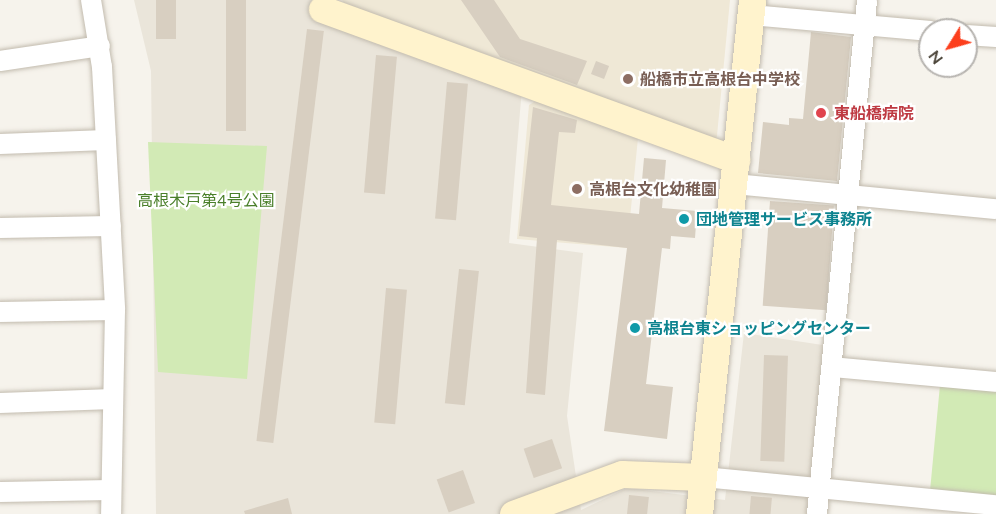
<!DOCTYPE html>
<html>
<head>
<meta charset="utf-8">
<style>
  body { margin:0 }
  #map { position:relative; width:996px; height:514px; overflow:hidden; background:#f6f3ec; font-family:Lato,"Noto Sans JP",sans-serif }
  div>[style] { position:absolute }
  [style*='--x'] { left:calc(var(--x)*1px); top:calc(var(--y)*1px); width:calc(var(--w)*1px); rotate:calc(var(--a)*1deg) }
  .residential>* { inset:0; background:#eae5da }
  .education>* { inset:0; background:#efe8d6 }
  .green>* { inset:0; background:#d2eab5 }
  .building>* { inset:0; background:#d8cfc1; transform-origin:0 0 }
  .roads { filter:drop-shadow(0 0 2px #c2bbae) drop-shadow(0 0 2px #c2bbae) }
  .street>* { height:20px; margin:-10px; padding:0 10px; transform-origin:10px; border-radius:10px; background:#fff }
  .secondary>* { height:27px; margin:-13.5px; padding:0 13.5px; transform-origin:13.5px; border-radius:13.5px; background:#fff3cd }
  .dots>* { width:16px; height:16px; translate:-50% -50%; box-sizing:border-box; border:3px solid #fff; border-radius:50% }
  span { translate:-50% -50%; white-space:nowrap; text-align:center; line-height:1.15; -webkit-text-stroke:4.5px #fff; paint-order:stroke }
  .education-label { font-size:16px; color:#785e54; font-weight:700 }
  .left { translate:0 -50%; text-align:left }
  .health-label { font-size:16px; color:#be3a42; font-weight:700 }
  .park-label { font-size:16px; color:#4a7f2a }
  .culture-label { font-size:16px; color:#0d838f; font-weight:700 }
  .north { position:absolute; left:918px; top:18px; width:60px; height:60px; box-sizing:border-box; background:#fff; border:2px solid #b7b4b0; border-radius:50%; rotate:233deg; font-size:16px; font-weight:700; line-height:24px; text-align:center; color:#4b4439 }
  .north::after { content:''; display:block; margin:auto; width:21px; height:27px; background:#fc3f1d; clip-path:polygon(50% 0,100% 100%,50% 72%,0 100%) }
</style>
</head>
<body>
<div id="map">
  <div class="residential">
    <i style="clip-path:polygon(134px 0,337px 0,522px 88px,509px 243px,583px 253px,567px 416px,581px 510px,627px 488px,725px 500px,744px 333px,829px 346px,809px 514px,156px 514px,151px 71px)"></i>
  </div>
  <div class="education">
    <i style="clip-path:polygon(342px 0,730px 0,716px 146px,351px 12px)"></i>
    <i style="clip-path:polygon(537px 100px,638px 138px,627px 248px,517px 239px,529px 105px)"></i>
  </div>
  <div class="green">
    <i style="clip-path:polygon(148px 142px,267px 146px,247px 379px,158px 372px)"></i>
    <i style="clip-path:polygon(940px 385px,996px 390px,996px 497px,930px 491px)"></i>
  </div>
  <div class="building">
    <i style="left:156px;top:0;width:20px;height:39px"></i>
    <i style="left:226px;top:0;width:20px;height:131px"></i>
    <i style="clip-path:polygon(461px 0,494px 0,520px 39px,587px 61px,577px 85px,500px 57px)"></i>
    <i style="left:307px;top:29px;width:17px;height:415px;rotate:7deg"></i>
    <i style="clip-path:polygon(811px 32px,851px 37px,837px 181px,758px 173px,763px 122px,789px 125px,789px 118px,803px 119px)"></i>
    <i style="left:376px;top:55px;width:21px;height:138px;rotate:5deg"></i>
    <i style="left:596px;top:61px;width:14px;height:14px;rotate:21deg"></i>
    <i style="left:447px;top:82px;width:21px;height:137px;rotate:5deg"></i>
    <i style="clip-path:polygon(533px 107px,577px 120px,575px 133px,559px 132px,551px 205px,639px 214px,644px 158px,666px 160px,662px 208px,697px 211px,695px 238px,671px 236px,670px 249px,662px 248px,646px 384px,673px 387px,667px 439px,604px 431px,627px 248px,557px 240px,545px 395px,526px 393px,537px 238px,519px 236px)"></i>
    <i style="left:770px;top:201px;width:64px;height:105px;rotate:4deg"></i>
    <i style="left:459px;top:269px;width:20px;height:135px;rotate:6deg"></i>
    <i style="left:386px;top:288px;width:21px;height:135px;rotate:5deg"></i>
    <i style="left:764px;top:355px;width:24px;height:106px;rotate:2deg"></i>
    <i style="left:552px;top:439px;width:31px;height:30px;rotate:71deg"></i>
    <i style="left:463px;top:470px;width:35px;height:28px;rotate:70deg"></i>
    <i style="left:629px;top:495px;width:20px;height:19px;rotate:6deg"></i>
    <i style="left:751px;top:496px;width:21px;height:18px;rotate:5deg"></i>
    <i style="clip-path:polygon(288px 498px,292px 514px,245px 514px,244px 511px)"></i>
  </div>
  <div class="roads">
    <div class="street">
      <i style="--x:91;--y:0;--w:68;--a:80.7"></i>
      <i style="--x:102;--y:67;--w:243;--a:86.9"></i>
      <i style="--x:115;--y:310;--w:204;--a:91.1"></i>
      <i style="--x:751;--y:15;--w:180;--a:5.1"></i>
      <i style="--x:966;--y:35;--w:30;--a:4"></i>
      <i style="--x:0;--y:61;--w:101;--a:-8.5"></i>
      <i style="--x:0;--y:144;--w:106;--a:-2.2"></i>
      <i style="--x:734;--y:184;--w:263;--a:5.5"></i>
      <i style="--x:0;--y:228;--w:111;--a:-1"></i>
      <i style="--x:0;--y:312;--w:115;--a:-1"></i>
      <i style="--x:832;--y:367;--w:165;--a:5.2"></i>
      <i style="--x:0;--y:403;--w:113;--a:-2"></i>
      <i style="--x:703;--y:477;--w:294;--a:5.5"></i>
      <i style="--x:0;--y:492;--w:111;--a:-1"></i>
      <i style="--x:817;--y:514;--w:516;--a:-84.44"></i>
    </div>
    <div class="secondary">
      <i style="--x:322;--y:9;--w:441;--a:20"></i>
      <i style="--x:513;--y:514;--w:116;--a:-20.2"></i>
      <i style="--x:622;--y:474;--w:81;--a:2.1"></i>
      <i style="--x:699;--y:514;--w:517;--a:-84.11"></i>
    </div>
  </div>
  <div class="dots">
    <i style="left:628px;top:79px;background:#8d6e63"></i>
    <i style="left:821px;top:113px;background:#e0444e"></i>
    <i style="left:577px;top:189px;background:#8d6e63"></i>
    <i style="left:684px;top:219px;background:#0f9aa8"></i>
    <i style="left:635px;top:328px;background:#0f9aa8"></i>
  </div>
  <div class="education-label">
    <span class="left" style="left:640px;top:79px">船橋市立高根台中学校</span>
    <span class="left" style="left:589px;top:189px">高根台文化幼稚園</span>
  </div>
  <div class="health-label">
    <span class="left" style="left:834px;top:113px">東船橋病院</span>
  </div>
  <div class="park-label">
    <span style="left:206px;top:200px">高根木戸第4号公園</span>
  </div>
  <div class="culture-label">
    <span class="left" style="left:696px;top:219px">団地管理サービス事務所</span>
    <span class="left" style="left:647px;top:328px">高根台東ショッピングセンター</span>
  </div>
  <div class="north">N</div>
</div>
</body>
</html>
